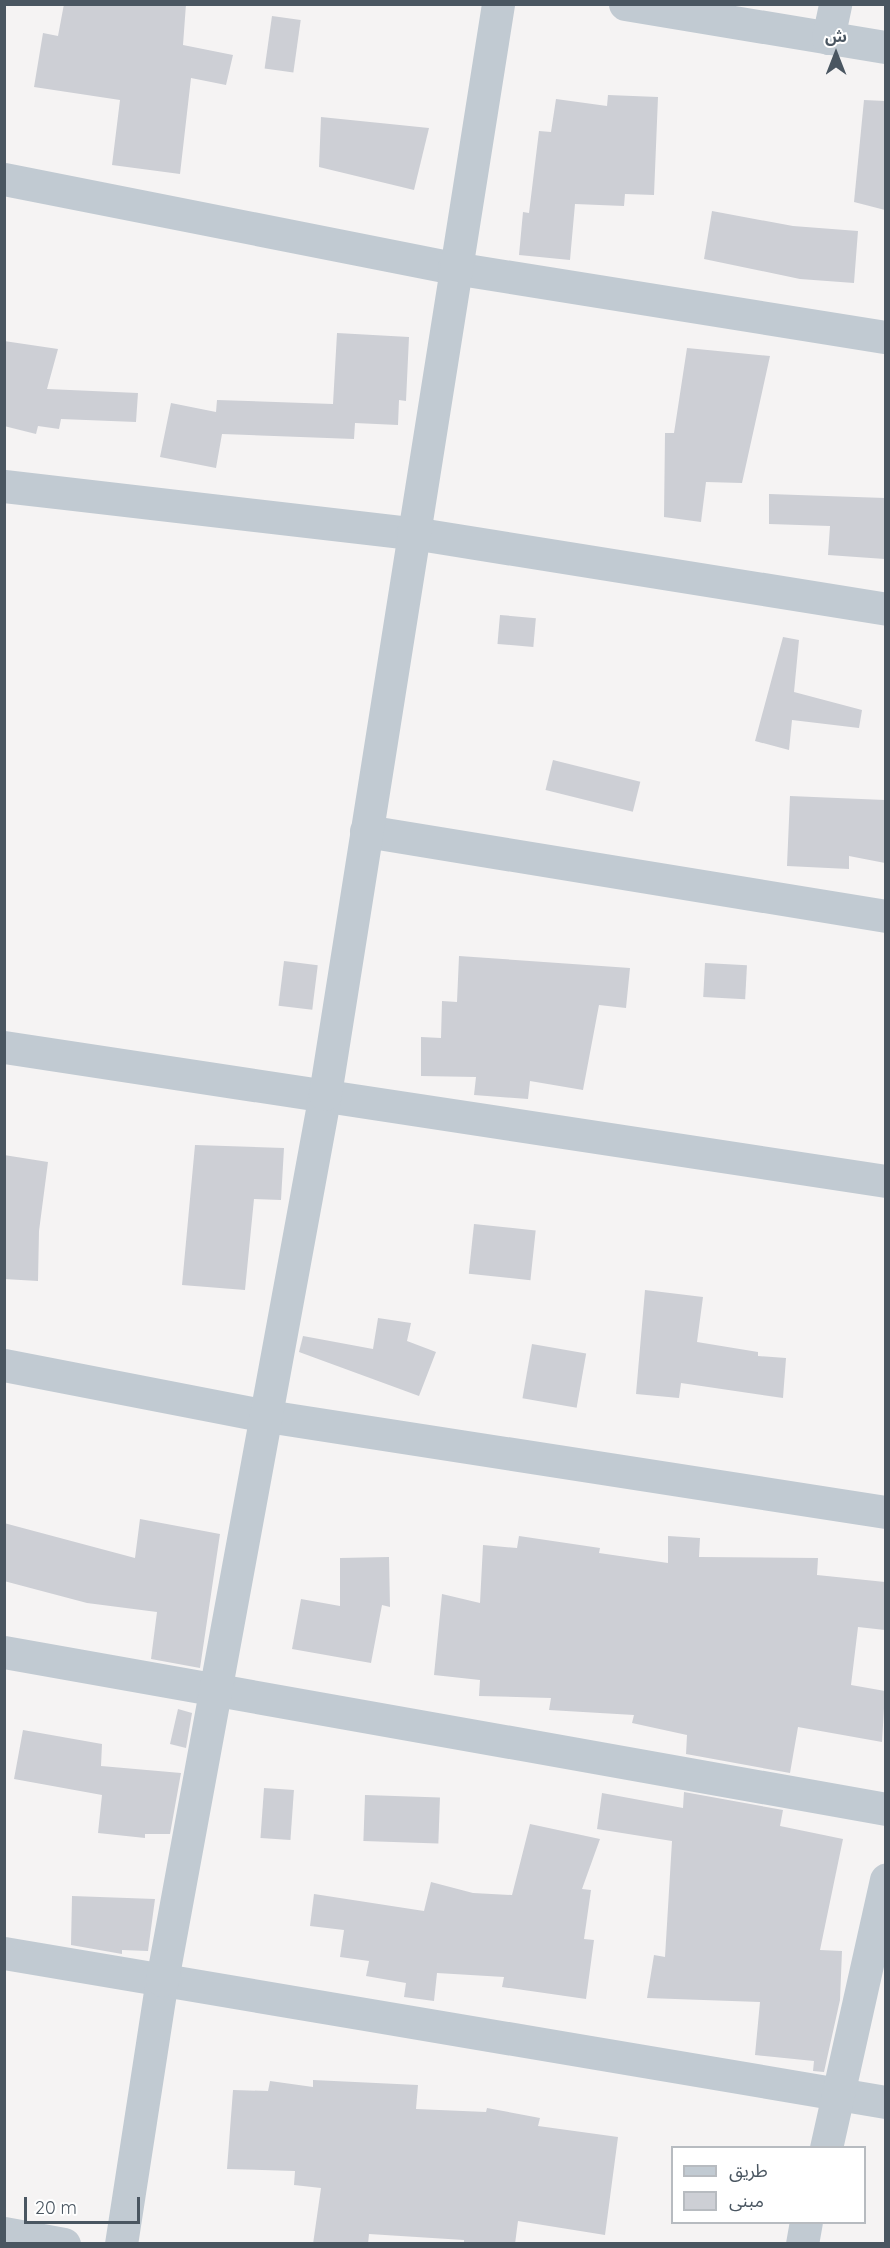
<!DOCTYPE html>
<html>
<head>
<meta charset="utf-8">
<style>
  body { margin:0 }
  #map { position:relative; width:890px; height:2248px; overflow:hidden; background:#f5f3f3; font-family:Quicksand,"Noto Sans Arabic",sans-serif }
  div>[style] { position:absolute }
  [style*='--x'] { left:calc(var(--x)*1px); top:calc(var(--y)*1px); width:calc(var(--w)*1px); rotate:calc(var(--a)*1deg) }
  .building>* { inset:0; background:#cdcfd5; transform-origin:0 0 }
  .minor>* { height:33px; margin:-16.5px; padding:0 16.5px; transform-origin:16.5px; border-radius:16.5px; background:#c1cad2 }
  span { translate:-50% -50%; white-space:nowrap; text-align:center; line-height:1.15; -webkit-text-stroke:4.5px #fff; paint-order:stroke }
  .frame { position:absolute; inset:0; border:6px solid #4a5661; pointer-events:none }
  .legend { position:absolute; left:671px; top:2146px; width:195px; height:78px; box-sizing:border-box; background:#fff; border:2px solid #b7bbc0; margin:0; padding:8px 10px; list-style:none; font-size:18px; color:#4a5661 }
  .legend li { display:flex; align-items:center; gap:12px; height:30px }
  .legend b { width:30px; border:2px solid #b7bbc0 }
  .north { position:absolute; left:806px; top:24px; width:60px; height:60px; -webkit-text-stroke:4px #fff; paint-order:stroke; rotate:0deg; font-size:16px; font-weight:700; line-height:24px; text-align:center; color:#4a5661 }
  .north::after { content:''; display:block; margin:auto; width:21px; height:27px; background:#4a5661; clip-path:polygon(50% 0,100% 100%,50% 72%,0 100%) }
  .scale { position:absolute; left:24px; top:2197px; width:116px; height:27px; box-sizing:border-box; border:3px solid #4a5661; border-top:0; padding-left:8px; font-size:18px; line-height:21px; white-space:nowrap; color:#4a5661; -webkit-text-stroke:4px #fff; paint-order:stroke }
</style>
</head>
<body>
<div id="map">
  <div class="building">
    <i style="clip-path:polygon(64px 4px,186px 4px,183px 45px,233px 55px,226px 85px,191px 78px,180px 174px,112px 165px,120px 100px,34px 87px,43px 33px,58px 36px)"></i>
    <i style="left:272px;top:16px;width:29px;height:53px;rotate:8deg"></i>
    <i style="clip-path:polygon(608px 95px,658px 97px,654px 195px,625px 194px,624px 206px,575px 204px,570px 260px,519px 255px,523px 212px,529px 213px,539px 131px,551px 132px,556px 99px,607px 106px)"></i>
    <i style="clip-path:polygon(864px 100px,885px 101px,885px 210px,854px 202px)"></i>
    <i style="clip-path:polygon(321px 117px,429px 128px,414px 190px,319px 167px)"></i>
    <i style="clip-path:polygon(712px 211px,793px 226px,858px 231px,854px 283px,800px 279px,704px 259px)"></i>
    <i style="clip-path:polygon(337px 333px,409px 337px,406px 401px,399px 400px,398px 425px,355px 423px,354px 439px,222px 434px,216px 468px,160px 457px,171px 403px,216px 412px,217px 400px,333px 404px)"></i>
    <i style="clip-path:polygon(4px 341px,58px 349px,47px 389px,138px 393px,136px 422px,61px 419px,59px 429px,38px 426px,36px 434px,4px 426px)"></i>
    <i style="clip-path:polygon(687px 348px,770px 356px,742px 483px,706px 482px,701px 522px,664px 517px,665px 433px,674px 433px)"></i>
    <i style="clip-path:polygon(769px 494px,885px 498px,885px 559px,828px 555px,830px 526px,769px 524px)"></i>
    <i style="left:500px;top:615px;width:36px;height:29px;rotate:5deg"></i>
    <i style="clip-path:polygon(783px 637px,799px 640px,794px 692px,862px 710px,859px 728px,792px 720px,789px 750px,755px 741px)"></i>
    <i style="left:553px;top:760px;width:90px;height:31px;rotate:14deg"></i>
    <i style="clip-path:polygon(790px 796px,885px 800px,885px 863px,849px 856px,849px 869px,787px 866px)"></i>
    <i style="clip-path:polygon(459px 956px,630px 968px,626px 1008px,599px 1005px,583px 1090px,530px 1081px,528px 1099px,474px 1095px,476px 1077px,421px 1076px,421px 1037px,441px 1038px,442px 1001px,457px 1002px)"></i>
    <i style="left:284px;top:961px;width:34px;height:45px;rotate:7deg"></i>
    <i style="left:705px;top:963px;width:42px;height:34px;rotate:3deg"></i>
    <i style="clip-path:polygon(195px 1145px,284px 1148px,281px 1200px,254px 1199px,245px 1290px,182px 1285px)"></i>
    <i style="clip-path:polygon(4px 1155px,48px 1162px,39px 1231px,38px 1281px,4px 1279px)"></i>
    <i style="left:474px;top:1224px;width:62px;height:50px;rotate:6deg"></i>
    <i style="clip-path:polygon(645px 1290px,703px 1297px,697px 1342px,758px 1352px,758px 1356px,786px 1358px,783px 1398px,681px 1383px,679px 1398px,636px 1394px)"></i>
    <i style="clip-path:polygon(378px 1318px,411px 1323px,407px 1341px,436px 1352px,419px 1396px,299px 1352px,303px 1336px,373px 1349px)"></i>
    <i style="left:532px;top:1344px;width:55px;height:55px;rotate:10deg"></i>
    <i style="clip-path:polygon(140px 1519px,220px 1534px,200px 1668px,151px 1659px,157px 1612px,87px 1603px,4px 1581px,4px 1523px,135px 1558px)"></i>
    <i style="clip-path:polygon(519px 1536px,600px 1548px,599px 1553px,668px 1563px,668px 1536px,700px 1538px,699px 1557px,818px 1558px,817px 1575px,885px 1582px,885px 1630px,858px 1627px,851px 1685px,885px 1691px,882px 1742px,798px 1727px,790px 1773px,686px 1754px,687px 1735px,632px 1723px,634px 1715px,549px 1710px,551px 1698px,479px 1696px,480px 1680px,434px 1675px,442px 1594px,480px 1603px,483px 1545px,517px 1548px)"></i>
    <i style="clip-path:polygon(389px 1557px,390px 1607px,382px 1605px,371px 1663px,292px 1649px,301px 1599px,340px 1606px,340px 1558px)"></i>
    <i style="clip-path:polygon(178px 1709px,192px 1713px,186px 1748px,170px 1744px)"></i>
    <i style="clip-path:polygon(23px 1730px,102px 1744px,101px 1766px,181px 1773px,170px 1834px,145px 1834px,145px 1838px,98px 1833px,102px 1795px,14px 1779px)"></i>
    <i style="left:264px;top:1788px;width:30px;height:50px;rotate:4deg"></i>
    <i style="clip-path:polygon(684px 1792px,783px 1810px,780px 1826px,843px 1839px,820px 1950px,842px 1951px,840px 2000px,824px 2072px,813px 2071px,814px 2061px,755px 2055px,760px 2002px,647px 1998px,654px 1955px,665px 1957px,672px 1841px,597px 1829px,602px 1793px,683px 1808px)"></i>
    <i style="left:365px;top:1795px;width:75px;height:46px;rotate:2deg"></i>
    <i style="clip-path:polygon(530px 1824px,600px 1839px,582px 1889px,591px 1890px,584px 1939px,594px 1940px,586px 1999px,502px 1987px,504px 1977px,437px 1973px,434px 2001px,404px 1997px,406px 1983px,366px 1976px,369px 1961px,340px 1957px,344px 1930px,310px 1926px,314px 1894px,424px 1911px,431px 1882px,473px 1893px,512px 1895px)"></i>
    <i style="clip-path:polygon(72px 1896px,155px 1899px,148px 1951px,122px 1950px,122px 1954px,71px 1945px)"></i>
    <i style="clip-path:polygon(313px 2080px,418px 2085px,416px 2109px,486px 2112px,487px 2108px,540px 2118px,538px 2126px,618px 2137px,605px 2235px,518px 2221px,515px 2244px,464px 2244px,464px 2240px,369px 2234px,368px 2244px,313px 2244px,321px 2188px,294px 2185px,295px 2171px,227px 2169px,233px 2090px,268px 2091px,270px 2081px,313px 2087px)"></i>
  </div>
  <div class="minor">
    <i style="--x:625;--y:4;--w:265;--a:9.4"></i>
    <i style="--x:828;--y:38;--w:35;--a:-78"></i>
    <i style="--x:4;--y:179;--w:459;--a:11.2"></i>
    <i style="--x:454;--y:268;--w:437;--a:9.1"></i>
    <i style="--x:4;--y:486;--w:412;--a:6.6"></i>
    <i style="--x:413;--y:533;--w:479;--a:9.1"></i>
    <i style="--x:366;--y:831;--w:527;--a:9.28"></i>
    <i style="--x:4;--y:1047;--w:892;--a:8.64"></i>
    <i style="--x:4;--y:1365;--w:268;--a:11"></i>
    <i style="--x:267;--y:1416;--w:626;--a:8.82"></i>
    <i style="--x:4;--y:1652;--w:896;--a:10.09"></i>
    <i style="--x:4;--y:1953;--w:894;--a:9.59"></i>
    <i style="--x:826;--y:2148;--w:275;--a:-77.4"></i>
    <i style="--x:4;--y:2233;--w:61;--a:10.4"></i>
    <i style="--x:121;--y:2244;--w:267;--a:-81.2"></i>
    <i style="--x:162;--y:1980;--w:901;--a:-79.58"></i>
    <i style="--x:325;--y:1094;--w:1104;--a:-80.98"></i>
    <i style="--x:802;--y:2244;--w:22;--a:-80"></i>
  </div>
  <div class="frame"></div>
  <ul class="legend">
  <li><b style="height:8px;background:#c1cad2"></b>طريق</li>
  <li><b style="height:16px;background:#cdcfd5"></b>مبنى</li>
  </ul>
  <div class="north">ش</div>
  <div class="scale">20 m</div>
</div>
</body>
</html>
